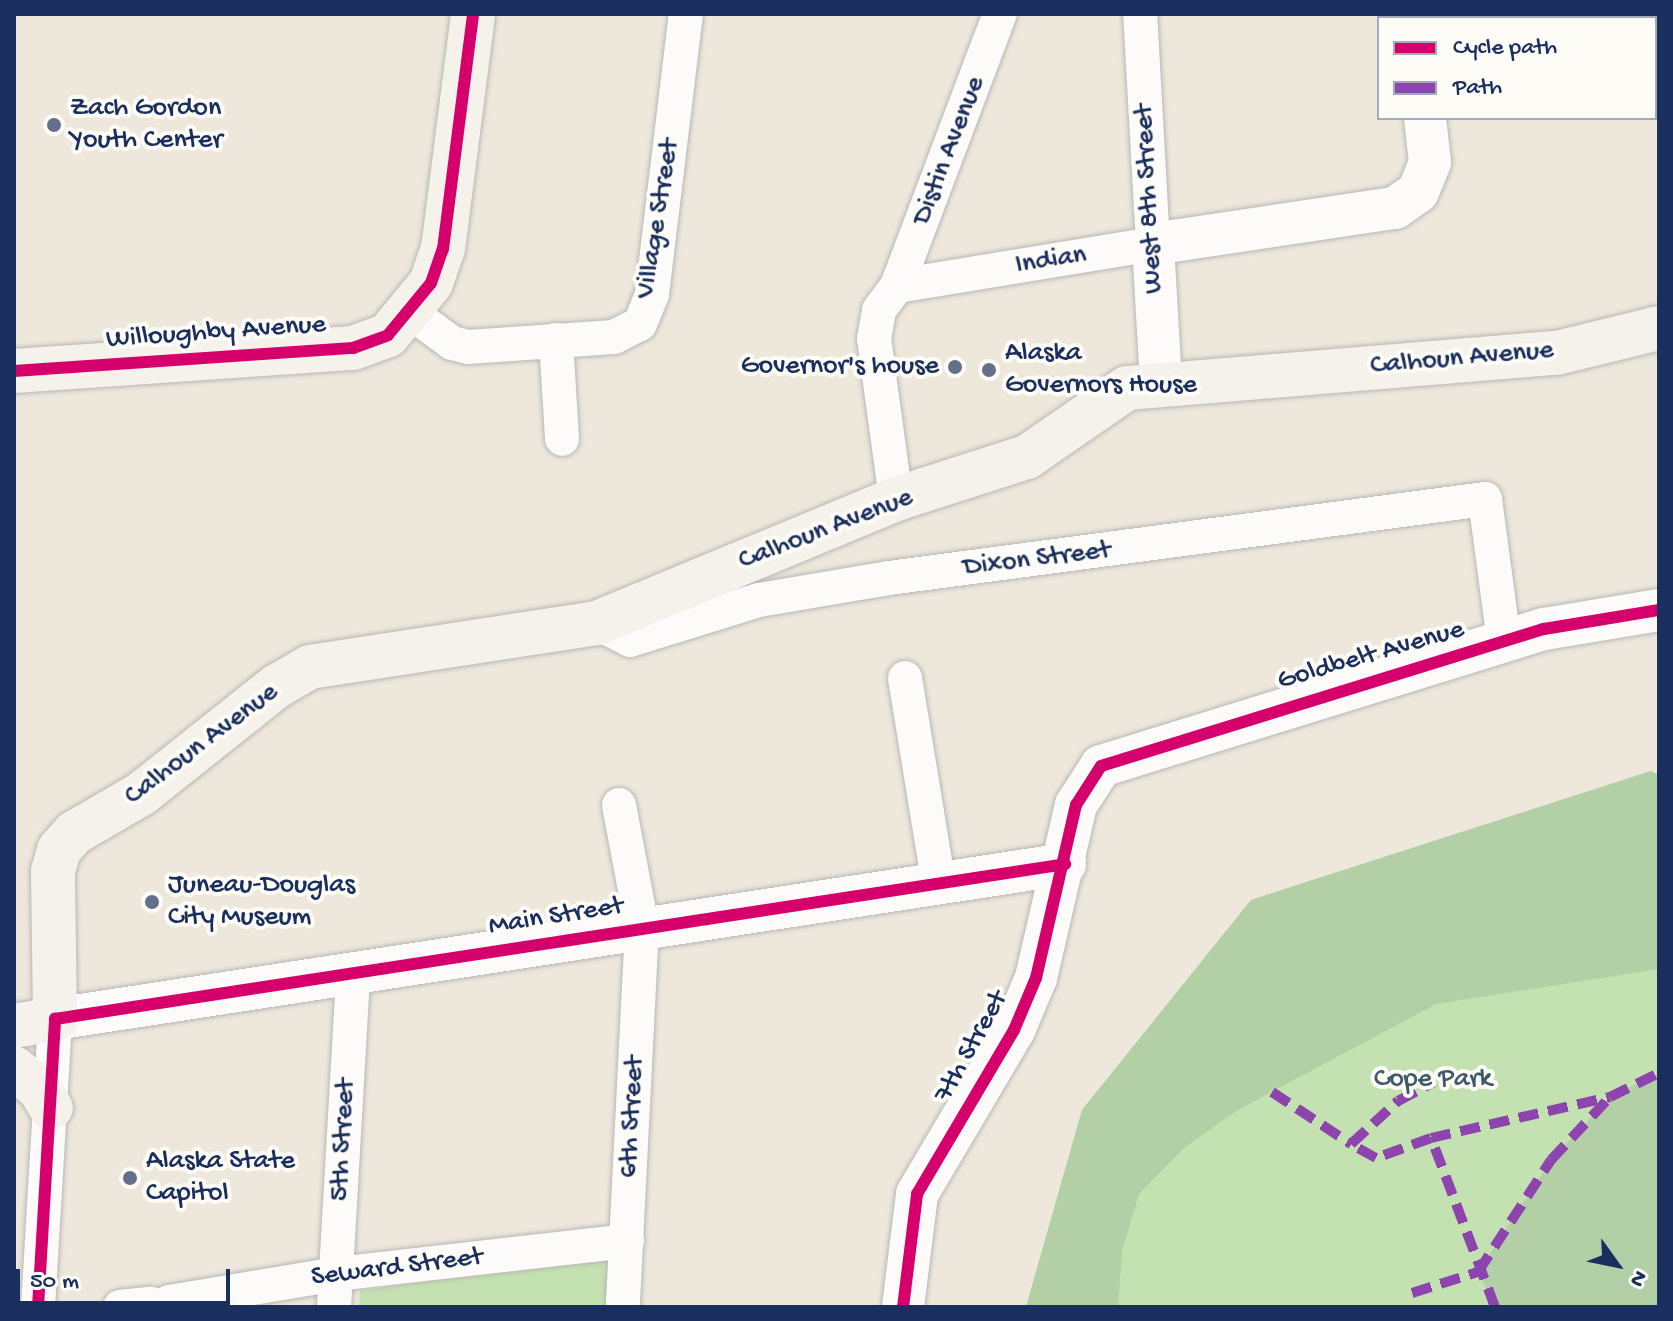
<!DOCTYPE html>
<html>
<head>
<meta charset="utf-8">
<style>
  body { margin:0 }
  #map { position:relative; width:1673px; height:1321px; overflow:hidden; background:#ede7dc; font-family:"Gochi Hand",sans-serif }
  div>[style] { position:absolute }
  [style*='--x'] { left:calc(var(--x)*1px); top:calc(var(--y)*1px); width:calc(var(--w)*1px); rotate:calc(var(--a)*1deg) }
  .green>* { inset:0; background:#c4e1b1 }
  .forest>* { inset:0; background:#b2cfa6 }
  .roads { filter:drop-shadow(0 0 2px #b9b7b4) drop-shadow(0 0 2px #b9b7b4) }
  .minor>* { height:34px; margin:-17px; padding:0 17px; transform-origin:17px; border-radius:17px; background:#fcfbfa }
  .tertiary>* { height:42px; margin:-21px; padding:0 21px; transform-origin:21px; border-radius:21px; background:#fcfbfa }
  .secondary>* { height:44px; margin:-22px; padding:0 22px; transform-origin:22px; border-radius:22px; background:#f5f1eb }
  .quiet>* { height:10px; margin-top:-5px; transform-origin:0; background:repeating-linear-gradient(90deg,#8e44ad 0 20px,transparent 0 30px) }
  .cycleway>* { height:12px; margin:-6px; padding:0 6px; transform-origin:6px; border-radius:6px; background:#d6006c }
  .dots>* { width:22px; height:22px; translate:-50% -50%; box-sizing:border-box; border:4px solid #fdfcf7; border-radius:50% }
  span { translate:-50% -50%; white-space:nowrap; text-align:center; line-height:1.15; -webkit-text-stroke:8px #fdfcf7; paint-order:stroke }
  .poi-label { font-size:28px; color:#1b2f5e }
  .left { translate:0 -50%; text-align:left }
  .right { translate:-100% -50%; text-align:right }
  .street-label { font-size:28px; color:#1b2f5e }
  .park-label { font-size:28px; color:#3d5a6a }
  .frame { position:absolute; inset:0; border:16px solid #1b2f5e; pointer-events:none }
  .legend { position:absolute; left:1377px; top:16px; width:280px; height:104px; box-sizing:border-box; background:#fdfcf7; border:2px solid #a3aaba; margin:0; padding:10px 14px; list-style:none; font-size:24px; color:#1b2f5e }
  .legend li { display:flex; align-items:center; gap:16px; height:40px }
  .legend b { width:40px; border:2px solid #a3aaba }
  .north { position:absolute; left:1577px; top:1225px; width:80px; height:80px; -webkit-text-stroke:6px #fdfcf7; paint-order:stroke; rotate:123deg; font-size:22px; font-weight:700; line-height:32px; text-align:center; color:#1b2f5e }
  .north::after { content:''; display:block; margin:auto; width:28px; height:36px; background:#1b2f5e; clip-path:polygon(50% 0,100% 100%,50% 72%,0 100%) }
  .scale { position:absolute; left:16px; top:1269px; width:214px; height:36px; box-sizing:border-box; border:4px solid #1b2f5e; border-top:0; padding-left:10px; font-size:24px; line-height:28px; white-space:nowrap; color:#1b2f5e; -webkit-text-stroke:6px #fdfcf7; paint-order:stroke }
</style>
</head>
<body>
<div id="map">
  <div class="green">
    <i style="clip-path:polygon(1651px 771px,1659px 775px,1659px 1307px,1026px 1307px,1082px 1110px,1251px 900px)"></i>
    <i style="clip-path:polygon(612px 1253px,607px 1307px,359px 1307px,360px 1291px)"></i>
  </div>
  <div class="forest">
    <i style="clip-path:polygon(1651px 771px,1659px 775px,1659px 969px,1436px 1004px,1238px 1110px,1185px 1147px,1139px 1194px,1122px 1251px,1118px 1307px,1026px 1307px,1082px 1110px,1251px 900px)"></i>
    <i style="clip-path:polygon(1659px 1073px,1659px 1307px,1495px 1307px,1478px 1272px,1551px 1160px,1610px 1097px)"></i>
  </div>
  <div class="roads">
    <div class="minor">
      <i style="--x:897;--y:286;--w:291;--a:-69.3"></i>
      <i style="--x:410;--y:312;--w:52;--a:36.4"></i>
      <i style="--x:452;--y:343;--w:16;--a:14"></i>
      <i style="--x:468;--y:347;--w:146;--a:-3.9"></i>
      <i style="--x:614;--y:337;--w:29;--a:-27"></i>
      <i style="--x:640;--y:324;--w:32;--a:-68"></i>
      <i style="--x:652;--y:294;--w:282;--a:-83.1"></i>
      <i style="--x:556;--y:340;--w:99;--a:86.5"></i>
      <i style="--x:896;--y:499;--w:162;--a:-97.8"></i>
      <i style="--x:874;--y:339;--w:29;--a:-80"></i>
      <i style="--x:879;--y:310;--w:30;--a:-53"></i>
      <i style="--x:897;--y:286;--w:259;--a:-9.3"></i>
      <i style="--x:1153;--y:244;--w:230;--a:-93.2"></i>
      <i style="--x:597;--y:623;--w:37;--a:27"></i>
      <i style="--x:630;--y:640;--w:135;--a:-17.2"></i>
      <i style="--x:759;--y:600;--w:132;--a:-9.6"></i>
      <i style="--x:889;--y:578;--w:601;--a:-7.55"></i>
      <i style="--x:1485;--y:499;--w:144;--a:82.4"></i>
      <i style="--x:905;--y:678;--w:205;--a:80.7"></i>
      <i style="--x:619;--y:805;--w:124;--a:79.3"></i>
      <i style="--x:642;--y:927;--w:380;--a:92.9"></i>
      <i style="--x:169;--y:1302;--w:170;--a:-9.5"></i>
      <i style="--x:337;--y:1274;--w:292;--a:-6.5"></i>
      <i style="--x:38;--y:1307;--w:289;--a:-86.6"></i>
      <i style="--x:120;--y:1307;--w:31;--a:-6"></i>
      <i style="--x:334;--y:1307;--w:334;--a:-86.7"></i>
    </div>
    <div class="tertiary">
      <i style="--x:1413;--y:14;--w:4;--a:90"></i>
      <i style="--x:1582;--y:14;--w:6;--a:39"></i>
      <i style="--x:1655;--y:66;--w:5;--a:37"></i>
      <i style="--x:1161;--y:383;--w:139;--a:-93.3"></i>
      <i style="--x:1153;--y:244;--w:245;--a:-8.5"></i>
      <i style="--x:1395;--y:208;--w:28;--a:-35"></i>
      <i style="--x:1418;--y:192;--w:32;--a:-68"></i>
      <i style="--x:1430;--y:162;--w:44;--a:-96.5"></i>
      <i style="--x:55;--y:1019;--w:1022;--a:-8.72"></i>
      <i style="--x:903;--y:1307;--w:114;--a:-82.9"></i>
      <i style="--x:917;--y:1194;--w:191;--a:-59.4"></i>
      <i style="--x:1014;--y:1030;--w:56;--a:-67.1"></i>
      <i style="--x:1036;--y:978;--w:178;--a:-77"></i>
      <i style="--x:1076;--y:805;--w:46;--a:-57.3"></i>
      <i style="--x:1101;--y:766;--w:464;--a:-17.2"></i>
      <i style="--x:1544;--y:629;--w:117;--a:-9.4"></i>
    </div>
    <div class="secondary">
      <i style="--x:14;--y:371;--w:340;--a:-3.9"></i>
      <i style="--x:353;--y:348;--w:37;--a:-20"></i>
      <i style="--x:388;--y:335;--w:67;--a:-50.4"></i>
      <i style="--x:431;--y:283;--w:36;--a:-71"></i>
      <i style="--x:443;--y:249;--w:237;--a:-82.7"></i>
      <i style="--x:14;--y:1026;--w:42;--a:-9.7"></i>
      <i style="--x:55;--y:1019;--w:148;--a:-90.8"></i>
      <i style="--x:53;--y:871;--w:22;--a:-74"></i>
      <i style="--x:59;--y:850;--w:23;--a:-49"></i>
      <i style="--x:74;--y:833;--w:78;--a:-30.2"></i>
      <i style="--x:141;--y:794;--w:174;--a:-38.5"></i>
      <i style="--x:277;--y:686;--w:38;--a:-30"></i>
      <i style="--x:310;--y:667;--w:290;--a:-8.7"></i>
      <i style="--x:597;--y:623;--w:324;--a:-22.5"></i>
      <i style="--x:896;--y:499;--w:138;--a:-17.8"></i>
      <i style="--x:1027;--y:457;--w:121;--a:-34.6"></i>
      <i style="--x:1127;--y:388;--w:431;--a:-4.7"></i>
      <i style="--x:1557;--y:353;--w:105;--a:-13.8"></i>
      <i style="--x:14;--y:1068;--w:32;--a:39"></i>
      <i style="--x:39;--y:1088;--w:23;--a:59"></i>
    </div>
  </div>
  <div class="quiet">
    <i style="--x:1272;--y:1092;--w:95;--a:33.4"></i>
    <i style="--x:1431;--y:1138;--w:59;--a:160"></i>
    <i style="--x:1376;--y:1158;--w:29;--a:-151"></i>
    <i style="--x:1351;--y:1144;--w:64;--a:-42.5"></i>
    <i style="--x:1398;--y:1101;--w:40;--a:-28"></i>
    <i style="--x:1412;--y:1293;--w:69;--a:-17.7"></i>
    <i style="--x:1478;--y:1272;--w:134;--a:-56.9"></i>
    <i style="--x:1551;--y:1160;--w:86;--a:-46.9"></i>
    <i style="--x:1610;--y:1097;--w:55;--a:-26.1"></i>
    <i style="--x:1495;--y:1307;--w:181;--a:-110.7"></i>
    <i style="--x:1431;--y:1138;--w:184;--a:-12.9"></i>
  </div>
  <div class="cycleway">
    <i style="--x:14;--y:371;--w:340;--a:-3.9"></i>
    <i style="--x:353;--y:348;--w:37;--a:-20"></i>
    <i style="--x:388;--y:335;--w:67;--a:-50.4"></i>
    <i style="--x:431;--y:283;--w:36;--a:-71"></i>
    <i style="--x:443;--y:249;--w:237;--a:-82.7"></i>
    <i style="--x:38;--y:1307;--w:289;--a:-86.6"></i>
    <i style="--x:55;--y:1019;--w:1022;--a:-8.72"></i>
    <i style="--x:903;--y:1307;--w:114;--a:-82.9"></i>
    <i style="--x:917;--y:1194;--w:191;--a:-59.4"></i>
    <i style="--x:1014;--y:1030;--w:56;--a:-67.1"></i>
    <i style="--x:1036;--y:978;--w:178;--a:-77"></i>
    <i style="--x:1076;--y:805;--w:46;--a:-57.3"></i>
    <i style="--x:1101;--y:766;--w:464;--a:-17.2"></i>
    <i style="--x:1544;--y:629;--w:117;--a:-9.4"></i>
  </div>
  <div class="dots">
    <i style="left:54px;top:125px;background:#646f8a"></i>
    <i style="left:955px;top:367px;background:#646f8a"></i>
    <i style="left:989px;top:370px;background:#646f8a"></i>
    <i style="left:152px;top:902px;background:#646f8a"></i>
    <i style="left:130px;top:1178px;background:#646f8a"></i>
  </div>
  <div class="poi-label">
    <span class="left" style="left:70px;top:125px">Zach Gordon<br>Youth Center</span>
    <span class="left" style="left:1005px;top:370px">Alaska<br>Governors House</span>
    <span class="right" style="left:939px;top:367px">Governor's house</span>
    <span class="left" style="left:168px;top:902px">Juneau-Douglas<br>City Museum</span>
    <span class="left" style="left:146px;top:1178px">Alaska State<br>Capitol</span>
  </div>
  <div class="street-label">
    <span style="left:950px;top:151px;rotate:-69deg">Distin Avenue</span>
    <span style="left:1150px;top:199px;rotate:-93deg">West 8th Street</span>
    <span style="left:659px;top:219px;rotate:-81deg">Village Street</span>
    <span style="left:1051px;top:261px;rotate:-9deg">Indian</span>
    <span style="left:216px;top:333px;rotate:-4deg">Willoughby Avenue</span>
    <span style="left:1462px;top:359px;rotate:-5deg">Calhoun Avenue</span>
    <span style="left:826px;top:530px;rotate:-21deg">Calhoun Avenue</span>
    <span style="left:1037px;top:560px;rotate:-7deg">Dixon Street</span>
    <span style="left:1371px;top:656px;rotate:-16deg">Goldbelt Avenue</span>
    <span style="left:202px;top:745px;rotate:-37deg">Calhoun Avenue</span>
    <span style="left:556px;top:917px;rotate:-9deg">Main Street</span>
    <span style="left:972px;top:1047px;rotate:-61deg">7th Street</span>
    <span style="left:633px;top:1117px;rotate:-87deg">6th Street</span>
    <span style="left:344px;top:1140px;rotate:-87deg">5th Street</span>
    <span style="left:397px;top:1268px;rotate:-7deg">Seward Street</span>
  </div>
  <div class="park-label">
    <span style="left:1433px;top:1080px">Cope Park</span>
  </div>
  <div class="frame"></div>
  <ul class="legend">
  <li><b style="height:10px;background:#d6006c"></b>Cycle path</li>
  <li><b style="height:10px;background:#8e44ad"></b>Path</li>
  </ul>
  <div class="north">N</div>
  <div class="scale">50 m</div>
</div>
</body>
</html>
